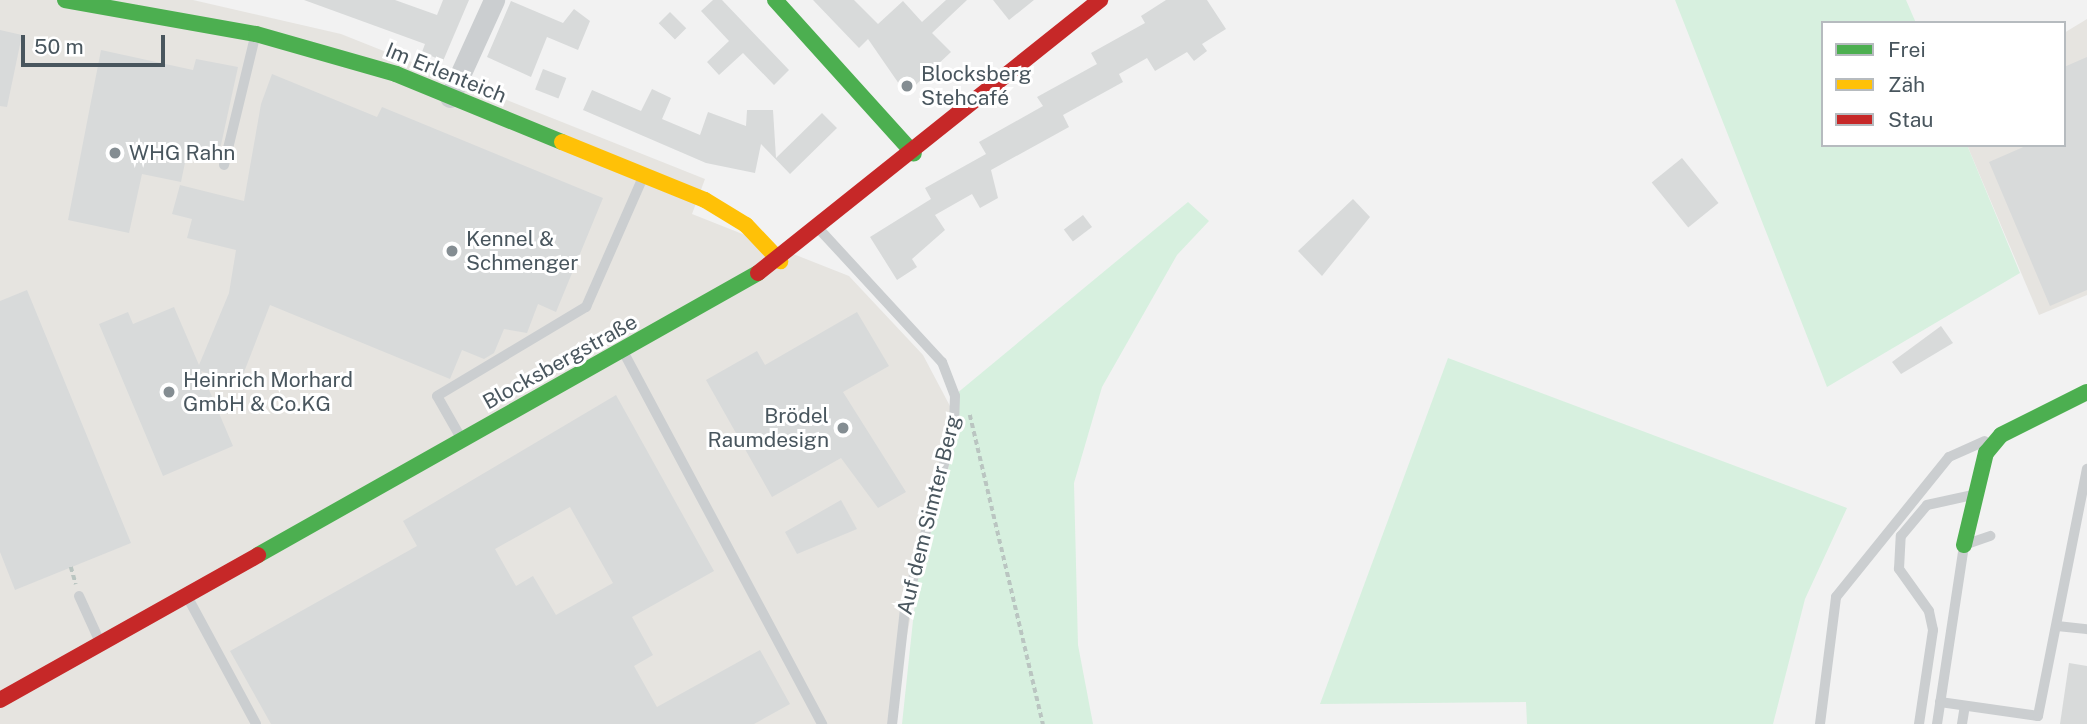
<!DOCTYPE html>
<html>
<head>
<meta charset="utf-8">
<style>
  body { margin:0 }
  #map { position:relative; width:2087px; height:724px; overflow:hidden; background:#f2f2f2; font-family:"Public Sans",sans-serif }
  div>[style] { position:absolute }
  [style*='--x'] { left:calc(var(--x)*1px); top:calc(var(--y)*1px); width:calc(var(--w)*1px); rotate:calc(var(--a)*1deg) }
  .commercial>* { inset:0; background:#e6e4e0 }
  .green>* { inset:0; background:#d7f0df }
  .building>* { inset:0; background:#d8dada; transform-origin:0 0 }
  .path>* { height:3.5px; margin-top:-1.75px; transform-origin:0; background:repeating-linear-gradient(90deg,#bac5c1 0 5px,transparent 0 8.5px) }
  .lane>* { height:10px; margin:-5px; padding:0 5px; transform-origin:5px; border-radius:5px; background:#cbced0 }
  .street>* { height:21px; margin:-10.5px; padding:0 10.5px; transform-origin:10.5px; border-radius:10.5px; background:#cbced0 }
  .fast>* { height:16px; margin:-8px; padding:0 8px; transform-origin:8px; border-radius:8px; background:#4caf50 }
  .slow>* { height:16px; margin:-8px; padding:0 8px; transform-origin:8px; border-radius:8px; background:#ffc107 }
  .jam>* { height:16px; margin:-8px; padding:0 8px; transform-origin:8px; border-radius:8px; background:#c62828 }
  .dots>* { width:19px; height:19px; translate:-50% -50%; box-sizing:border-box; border:4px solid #fff; border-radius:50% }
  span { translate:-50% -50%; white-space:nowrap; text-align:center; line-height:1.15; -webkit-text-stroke:6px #fff; paint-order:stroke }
  .street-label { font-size:21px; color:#49565e }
  .poi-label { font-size:21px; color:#49565e }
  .left { translate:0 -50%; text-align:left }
  .right { translate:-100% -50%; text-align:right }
  .legend { position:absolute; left:1821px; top:21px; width:245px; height:126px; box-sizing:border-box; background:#fff; border:2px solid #b6bbbf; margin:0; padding:9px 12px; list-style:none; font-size:21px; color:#49565e }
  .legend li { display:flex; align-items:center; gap:14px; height:35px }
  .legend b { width:35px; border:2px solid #b6bbbf }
  .scale { position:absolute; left:21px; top:35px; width:144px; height:32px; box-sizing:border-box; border:4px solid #49565e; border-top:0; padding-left:9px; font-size:21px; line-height:24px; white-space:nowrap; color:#49565e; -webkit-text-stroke:5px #fff; paint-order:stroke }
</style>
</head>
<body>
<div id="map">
  <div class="commercial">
    <i style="clip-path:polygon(0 0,193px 0,341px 34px,705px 179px,692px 214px,849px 276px,923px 355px,960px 425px,917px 583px,890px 724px,0 724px)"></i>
    <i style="clip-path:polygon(2087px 19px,2087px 295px,2039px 315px,1967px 145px,2064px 145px,2064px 33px)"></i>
  </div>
  <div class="green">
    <i style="clip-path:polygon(1675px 0,1906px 0,1916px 23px,1823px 23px,1823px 145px,1967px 145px,2020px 273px,1827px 387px)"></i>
    <i style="clip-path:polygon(1188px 202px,1209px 221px,1177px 255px,1102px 387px,1074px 483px,1078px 645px,1093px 724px,902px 724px,917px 583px,960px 425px,950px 399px)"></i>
    <i style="clip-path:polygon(1448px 358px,1847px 508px,1805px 599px,1773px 724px,1527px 724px,1526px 702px,1320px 704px)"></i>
  </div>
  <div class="building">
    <i style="clip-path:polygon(304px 0,395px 0,437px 15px,443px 0,469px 0,443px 61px,422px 52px,425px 44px)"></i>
    <i style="clip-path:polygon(713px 0,722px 0,789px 70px,774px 85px,743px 53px,719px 75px,707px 62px,729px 41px,701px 11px)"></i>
    <i style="clip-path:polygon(813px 0,854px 0,878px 24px,903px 1px,922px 22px,946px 0,967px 0,932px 33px,951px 52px,906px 94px,868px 39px,859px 48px)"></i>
    <i style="clip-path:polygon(993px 0,1034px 0,1009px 20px)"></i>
    <i style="clip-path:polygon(1166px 0,1207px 0,1226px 29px,1202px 44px,1207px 51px,1194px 61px,1187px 52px,1155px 71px,1147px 58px,1119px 74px,1123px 82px,1063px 115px,1069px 127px,991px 170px,998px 198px,980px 208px,972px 194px,935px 215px,945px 230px,912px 259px,917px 267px,897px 280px,870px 237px,931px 199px,925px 188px,986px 154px,979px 142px,1043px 106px,1037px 97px,1097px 64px,1091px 53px,1145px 23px,1141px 16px)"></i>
    <i style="clip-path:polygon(511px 1px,563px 23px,574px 9px,590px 21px,578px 50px,547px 37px,531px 77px,487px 57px)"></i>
    <i style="left:670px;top:12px;width:23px;height:16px;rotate:45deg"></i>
    <i style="clip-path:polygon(0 30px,22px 35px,7px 107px,0 106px)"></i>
    <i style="clip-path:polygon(101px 50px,193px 70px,196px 59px,238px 67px,219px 154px,188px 148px,181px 182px,142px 174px,129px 233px,68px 220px)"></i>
    <i style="clip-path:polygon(2087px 57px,2087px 290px,2050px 306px,1989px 162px,2028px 145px,2064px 145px,2064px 67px)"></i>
    <i style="left:543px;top:69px;width:25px;height:22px;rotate:21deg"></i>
    <i style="clip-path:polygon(272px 74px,377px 117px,382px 107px,603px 198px,556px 312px,538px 304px,527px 333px,504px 329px,494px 353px,484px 359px,462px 350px,450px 379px,270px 305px,239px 385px,201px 371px,233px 446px,163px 476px,99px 324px,128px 312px,133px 324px,174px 307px,199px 365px,229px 293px,236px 250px,187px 238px,192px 219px,172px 214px,180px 185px,244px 201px,261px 104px)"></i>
    <i style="clip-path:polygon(652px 89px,671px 98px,662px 119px,700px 135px,708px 112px,746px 126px,747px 110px,773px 110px,776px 158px,822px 113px,837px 128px,790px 174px,761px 144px,755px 173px,706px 163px,583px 110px,592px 90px,641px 111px)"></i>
    <i style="left:1682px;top:158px;width:58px;height:39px;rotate:51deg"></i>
    <i style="clip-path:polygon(1353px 199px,1370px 217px,1322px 276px,1298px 251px)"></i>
    <i style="left:1083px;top:215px;width:15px;height:24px;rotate:53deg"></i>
    <i style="clip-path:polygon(27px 290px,131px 543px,15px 590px,0 552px,0 301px)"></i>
    <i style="clip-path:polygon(857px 312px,889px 366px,843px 392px,906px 492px,878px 508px,841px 458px,772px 497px,706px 380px,757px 351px,765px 365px)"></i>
    <i style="clip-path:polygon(1941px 326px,1953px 343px,1901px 374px,1892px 362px)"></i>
    <i style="clip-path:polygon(evenodd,616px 395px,714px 571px,632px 617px,653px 655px,634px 666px,657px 707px,760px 650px,790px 704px,754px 724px,271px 724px,230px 651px,417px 546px,403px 521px,616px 395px,570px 507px,613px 583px,556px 615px,533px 576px,516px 586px,495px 549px,570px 507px)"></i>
    <i style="clip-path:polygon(841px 500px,857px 529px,797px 554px,785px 532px)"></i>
    <i style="clip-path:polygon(2069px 663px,2087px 666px,2087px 724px,2060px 724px)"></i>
  </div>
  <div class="path">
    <i style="--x:970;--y:415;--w:318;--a:76.7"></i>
    <i style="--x:71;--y:567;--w:18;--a:74"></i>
  </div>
  <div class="lane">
    <i style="--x:224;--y:165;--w:132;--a:-76.4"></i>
    <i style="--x:820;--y:230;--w:180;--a:47.3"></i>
    <i style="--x:942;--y:362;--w:36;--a:69"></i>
    <i style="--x:955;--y:396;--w:31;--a:92"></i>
    <i style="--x:954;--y:427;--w:188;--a:105.1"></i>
    <i style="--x:905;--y:609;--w:116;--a:96.4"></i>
    <i style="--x:624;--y:353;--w:421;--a:61.9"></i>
    <i style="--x:461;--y:438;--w:48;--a:-119.7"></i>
    <i style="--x:437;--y:396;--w:174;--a:-30.9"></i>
    <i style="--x:586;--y:307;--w:142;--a:-66.3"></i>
    <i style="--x:79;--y:596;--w:51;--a:65.5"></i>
    <i style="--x:188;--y:598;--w:143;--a:61.6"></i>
    <i style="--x:2057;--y:626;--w:30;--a:6"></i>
    <i style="--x:1940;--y:702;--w:99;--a:8.1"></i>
    <i style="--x:2038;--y:716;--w:252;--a:-78.8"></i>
    <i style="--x:1820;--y:724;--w:128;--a:-82.8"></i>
    <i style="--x:1836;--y:597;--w:180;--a:-51.1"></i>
    <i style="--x:1949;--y:457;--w:39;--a:-24"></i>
    <i style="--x:1919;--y:724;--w:95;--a:-81.5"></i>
    <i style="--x:1933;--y:630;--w:19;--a:-102"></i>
    <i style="--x:1929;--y:611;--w:52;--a:-125.5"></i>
    <i style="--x:1899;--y:569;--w:33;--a:-87"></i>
    <i style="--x:1901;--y:536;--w:40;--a:-50"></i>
    <i style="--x:1927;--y:505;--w:46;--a:-12.5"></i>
    <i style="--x:1937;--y:724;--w:181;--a:-81.4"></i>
    <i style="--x:1964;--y:545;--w:28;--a:-19"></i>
    <i style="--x:1962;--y:724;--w:18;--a:-81"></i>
  </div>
  <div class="street">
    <i style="--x:450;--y:97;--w:107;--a:-65.6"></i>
  </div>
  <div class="fast">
    <i style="--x:65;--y:0;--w:194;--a:10.1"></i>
    <i style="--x:256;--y:34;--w:146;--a:15.9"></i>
    <i style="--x:396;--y:74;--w:179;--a:22.3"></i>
    <i style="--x:775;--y:0;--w:207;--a:47.9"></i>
    <i style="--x:1964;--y:545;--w:95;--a:-76.6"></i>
    <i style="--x:1986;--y:453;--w:23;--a:-50"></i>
    <i style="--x:2001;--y:435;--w:96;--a:-26.6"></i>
    <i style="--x:258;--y:555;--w:574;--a:-29.42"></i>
  </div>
  <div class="slow">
    <i style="--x:562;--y:142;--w:154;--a:22.1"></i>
    <i style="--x:705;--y:200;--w:48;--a:31.4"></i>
    <i style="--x:746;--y:225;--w:50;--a:46.6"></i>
  </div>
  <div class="jam">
    <i style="--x:758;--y:273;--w:438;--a:-38.6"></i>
    <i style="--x:0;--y:700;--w:296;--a:-29.3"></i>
  </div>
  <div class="dots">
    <i style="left:907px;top:86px;background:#848d92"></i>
    <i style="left:115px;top:153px;background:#848d92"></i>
    <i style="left:452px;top:251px;background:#848d92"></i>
    <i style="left:169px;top:392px;background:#848d92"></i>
    <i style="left:843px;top:428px;background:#848d92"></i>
  </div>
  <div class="street-label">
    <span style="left:446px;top:73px;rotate:22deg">Im Erlenteich</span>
    <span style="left:560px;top:362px;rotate:-29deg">Blocksbergstraße</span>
    <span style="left:929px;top:515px;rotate:-76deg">Auf dem Simter Berg</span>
  </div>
  <div class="poi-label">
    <span class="left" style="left:921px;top:86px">Blocksberg<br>Stehcafé</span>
    <span class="left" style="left:129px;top:153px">WHG Rahn</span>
    <span class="left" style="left:466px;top:251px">Kennel &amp;<br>Schmenger</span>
    <span class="left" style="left:183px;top:392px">Heinrich Morhard<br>GmbH &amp; Co.KG</span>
    <span class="right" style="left:829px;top:428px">Brödel<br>Raumdesign</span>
  </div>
  <ul class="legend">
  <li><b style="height:9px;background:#4caf50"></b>Frei</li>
  <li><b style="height:9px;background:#ffc107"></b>Zäh</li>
  <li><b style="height:9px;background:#c62828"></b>Stau</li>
  </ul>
  <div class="scale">50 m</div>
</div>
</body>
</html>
